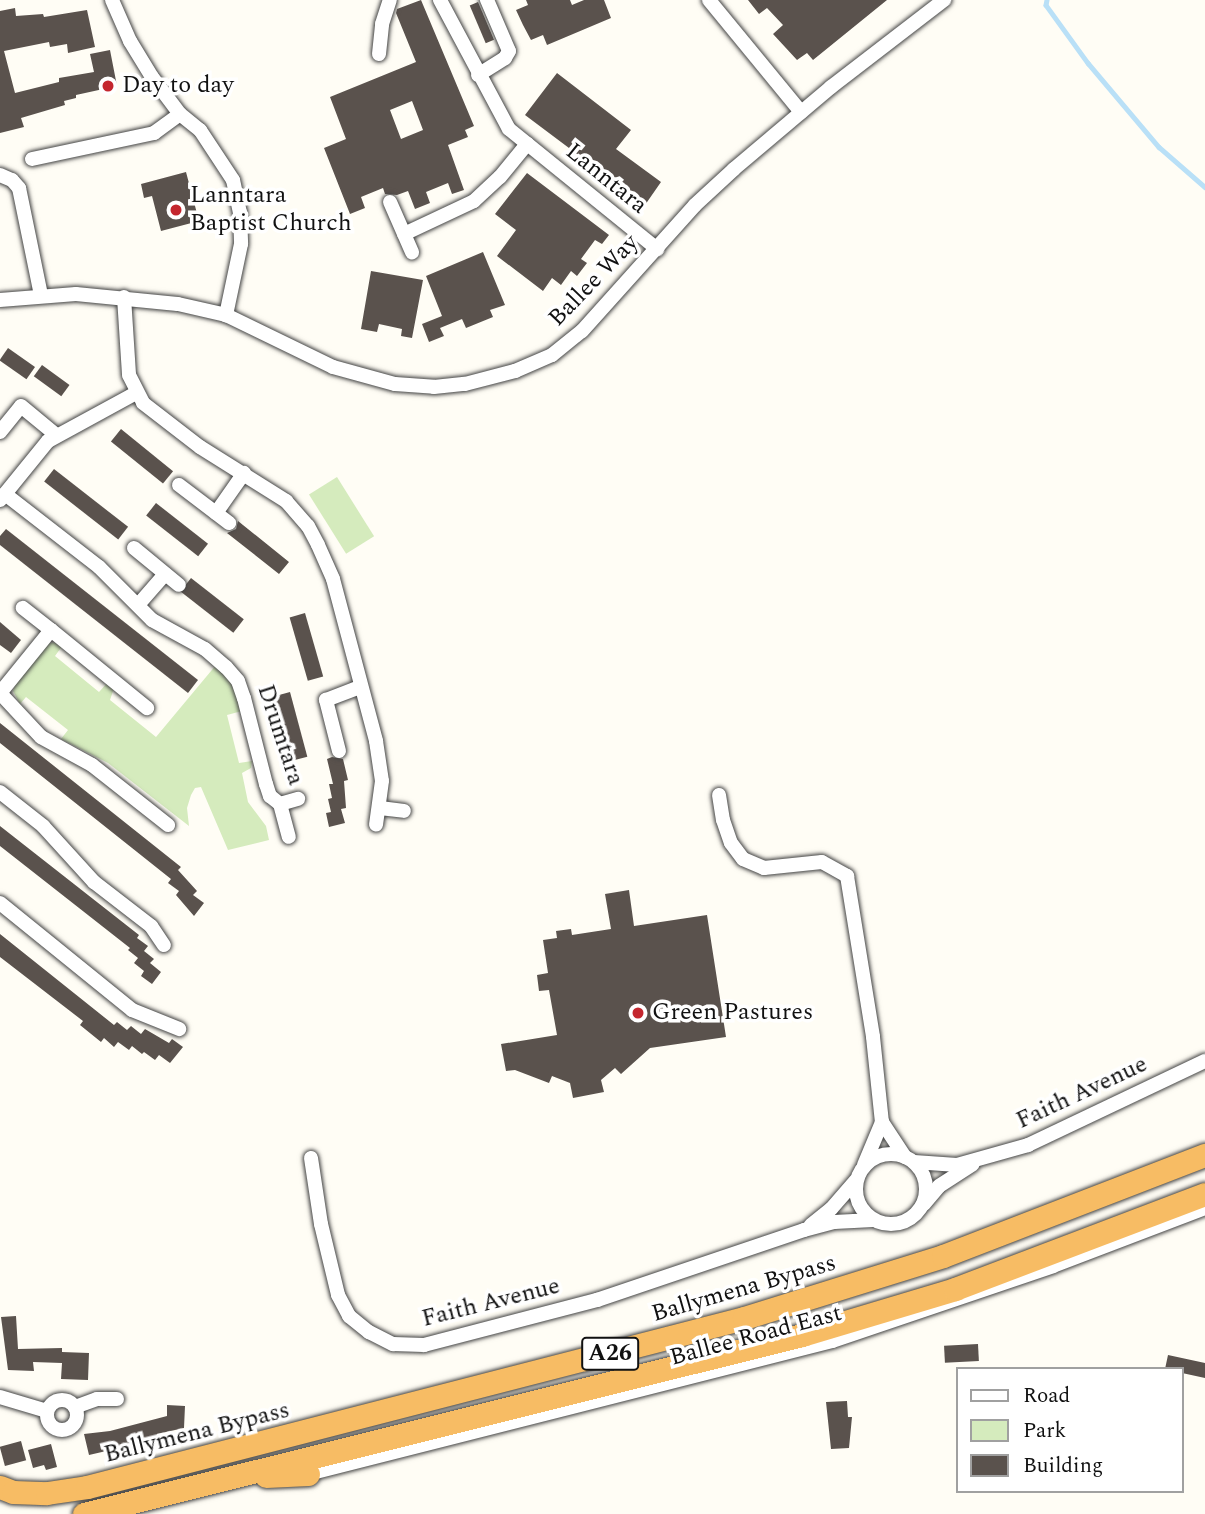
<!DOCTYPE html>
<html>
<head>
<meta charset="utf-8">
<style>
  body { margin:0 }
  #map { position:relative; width:1205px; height:1514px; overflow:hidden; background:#fffdf5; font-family:Spectral,serif }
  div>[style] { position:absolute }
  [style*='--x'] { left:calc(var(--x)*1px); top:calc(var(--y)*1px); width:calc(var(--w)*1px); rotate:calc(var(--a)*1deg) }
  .green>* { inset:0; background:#d5ebbd; transform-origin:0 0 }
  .stream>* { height:4.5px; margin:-2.25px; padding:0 2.25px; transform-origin:2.25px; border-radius:2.25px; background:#b9e0f7 }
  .building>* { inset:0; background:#5a524d; transform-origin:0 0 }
  .roads { filter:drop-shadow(0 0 2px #444) drop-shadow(0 0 2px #444) }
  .minor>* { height:14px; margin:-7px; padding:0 7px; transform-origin:7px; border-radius:7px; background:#fff }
  .minor>.ring { margin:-7px; padding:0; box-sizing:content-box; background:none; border:14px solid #fff; border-radius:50% }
  .trunk>* { height:23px; margin:-11.5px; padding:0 11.5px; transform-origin:11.5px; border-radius:11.5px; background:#f7bc64 }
  .dots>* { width:19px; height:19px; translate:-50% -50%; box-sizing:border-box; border:4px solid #fff; border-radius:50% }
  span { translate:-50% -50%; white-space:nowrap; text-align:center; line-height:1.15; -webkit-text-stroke:7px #fff; paint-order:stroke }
  .shield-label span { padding:2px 5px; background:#fff; border:2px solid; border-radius:5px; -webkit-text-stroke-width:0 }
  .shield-label { font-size:23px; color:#111; font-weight:700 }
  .poi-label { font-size:24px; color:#111 }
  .left { translate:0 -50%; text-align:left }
  .street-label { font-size:24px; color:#111 }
  .legend { position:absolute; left:956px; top:1367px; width:228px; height:126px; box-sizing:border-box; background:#fff; border:2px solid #a0a0a0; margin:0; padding:9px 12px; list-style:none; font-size:21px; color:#111 }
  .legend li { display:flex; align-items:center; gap:14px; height:35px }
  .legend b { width:35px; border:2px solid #a0a0a0 }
</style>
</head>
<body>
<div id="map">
  <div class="green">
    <i style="left:337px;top:477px;width:70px;height:33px;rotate:58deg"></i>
    <i style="clip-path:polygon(58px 642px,63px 645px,55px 656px,99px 692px,109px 681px,114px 688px,110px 700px,156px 737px,216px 665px,235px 685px,242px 711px,227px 715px,239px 763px,252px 761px,251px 768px,242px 773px,248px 802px,266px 826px,269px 840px,228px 850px,201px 787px,195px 788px,191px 795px,187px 808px,189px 826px,108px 763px,61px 739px,68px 730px,26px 697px,20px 704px,13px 691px,16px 683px,49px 643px)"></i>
  </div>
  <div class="stream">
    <i style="--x:1047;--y:0;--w:5;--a:101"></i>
    <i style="--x:1046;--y:5;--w:72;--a:54.1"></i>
    <i style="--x:1088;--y:63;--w:110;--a:49.8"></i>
    <i style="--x:1159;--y:147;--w:61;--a:41"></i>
  </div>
  <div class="building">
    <i style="clip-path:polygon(evenodd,421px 0,474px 126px,465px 130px,468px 137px,448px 145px,464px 190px,452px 194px,448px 183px,426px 192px,430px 203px,415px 209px,408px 191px,397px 195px,385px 194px,383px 188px,361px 197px,365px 208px,350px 214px,324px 148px,346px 139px,330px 97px,416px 62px,396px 13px,397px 9px,421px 0,412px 101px,423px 130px,401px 139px,390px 110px,412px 101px)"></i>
    <i style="clip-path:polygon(526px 0,570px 0,572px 5px,584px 0,604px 0,611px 18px,547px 45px,543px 35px,531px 40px,523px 25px,516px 10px,528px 5px)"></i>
    <i style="clip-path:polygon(748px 0,887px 0,813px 60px,807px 53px,797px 60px,773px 34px,783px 25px,767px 8px,759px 14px)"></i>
    <i style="left:478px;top:2px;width:41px;height:9px;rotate:67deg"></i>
    <i style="clip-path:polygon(15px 8px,16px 16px,43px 14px,44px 17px,87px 10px,95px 47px,68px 53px,67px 44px,50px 47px,49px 42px,4px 51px,15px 93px,59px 82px,59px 78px,94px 72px,90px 54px,110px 50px,117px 86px,76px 95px,76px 98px,64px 101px,65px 105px,21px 118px,24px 127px,0 133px,0 11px)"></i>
    <i style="clip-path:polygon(557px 73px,631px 130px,616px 149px,661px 182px,645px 205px,525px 115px)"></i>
    <i style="clip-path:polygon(186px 172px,199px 221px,161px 231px,152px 196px,144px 198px,141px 184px)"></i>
    <i style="clip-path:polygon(527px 173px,609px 235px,602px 244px,595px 240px,581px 259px,587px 263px,577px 276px,571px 271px,561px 285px,552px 278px,543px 291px,497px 256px,516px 230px,495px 214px)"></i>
    <i style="clip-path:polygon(483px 252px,505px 305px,490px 310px,493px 317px,466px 328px,462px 319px,440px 328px,444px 336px,429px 342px,422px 324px,442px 316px,426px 276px)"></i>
    <i style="clip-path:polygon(371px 271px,423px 280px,412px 338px,401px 336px,402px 329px,379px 324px,377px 332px,361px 329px)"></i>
    <i style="left:8px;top:348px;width:33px;height:15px;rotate:35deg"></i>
    <i style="left:42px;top:365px;width:34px;height:14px;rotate:36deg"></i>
    <i style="left:121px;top:429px;width:67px;height:16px;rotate:39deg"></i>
    <i style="left:54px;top:469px;width:94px;height:16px;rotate:38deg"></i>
    <i style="left:156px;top:503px;width:66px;height:16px;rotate:38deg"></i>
    <i style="clip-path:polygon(238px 521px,289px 562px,279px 574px,227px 533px,236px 529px)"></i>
    <i style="clip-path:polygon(6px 529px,198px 680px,188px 693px,0 545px,0 536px)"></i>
    <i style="left:191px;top:578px;width:67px;height:17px;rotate:38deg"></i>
    <i style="left:305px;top:613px;width:66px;height:16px;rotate:74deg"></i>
    <i style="clip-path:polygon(0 622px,21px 640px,11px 653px,0 645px)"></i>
    <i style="left:290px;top:692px;width:67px;height:17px;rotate:75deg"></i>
    <i style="clip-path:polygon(0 723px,181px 867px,178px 870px,197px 891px,193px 895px,204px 903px,194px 916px,176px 895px,179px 891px,168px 883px,171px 879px,0 743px)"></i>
    <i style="clip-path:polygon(332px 757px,343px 759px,348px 780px,344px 781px,346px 808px,341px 809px,345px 823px,329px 827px,326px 813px,331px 812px,328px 799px,332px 798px,329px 784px,333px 784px,327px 759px)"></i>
    <i style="clip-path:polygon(0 826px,139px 935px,137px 938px,148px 946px,144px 951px,154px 959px,150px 963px,161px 972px,152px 984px,141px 976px,144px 971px,134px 963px,138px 958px,128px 950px,130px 948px,0 846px)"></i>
    <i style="clip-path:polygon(629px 890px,634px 926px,707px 915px,726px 1037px,650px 1048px,621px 1074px,615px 1068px,601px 1080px,604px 1092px,573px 1098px,570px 1083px,552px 1076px,549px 1083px,515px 1070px,506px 1071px,501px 1044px,557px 1035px,549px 990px,539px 991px,537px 975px,548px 973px,543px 940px,557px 938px,556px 931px,571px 929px,572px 935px,611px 929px,605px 894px)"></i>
    <i style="clip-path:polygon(0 934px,114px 1025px,117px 1022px,127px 1030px,131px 1026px,141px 1034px,145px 1029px,169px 1043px,172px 1039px,183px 1047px,170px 1063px,159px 1055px,155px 1060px,144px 1052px,142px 1054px,132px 1046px,129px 1050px,118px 1042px,114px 1047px,104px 1038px,101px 1042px,80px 1025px,83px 1021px,0 957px)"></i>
    <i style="clip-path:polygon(16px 1316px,18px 1349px,62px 1348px,62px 1352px,89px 1353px,88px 1380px,61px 1379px,62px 1363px,33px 1362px,34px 1371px,8px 1370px,1px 1317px)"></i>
    <i style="left:978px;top:1344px;width:17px;height:34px;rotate:87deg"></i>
    <i style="clip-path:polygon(1168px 1355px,1205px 1363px,1205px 1378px,1182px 1373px,1182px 1369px,1165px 1369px)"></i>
    <i style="clip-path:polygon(847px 1401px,848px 1417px,852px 1417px,849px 1448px,831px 1449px,826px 1402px)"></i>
    <i style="clip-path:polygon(167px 1405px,185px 1406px,184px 1428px,157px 1434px,158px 1439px,89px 1455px,84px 1434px,110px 1431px,167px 1416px)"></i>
    <i style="left:21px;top:1441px;width:20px;height:22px;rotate:75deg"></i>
    <i style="clip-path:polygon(51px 1444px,57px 1467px,46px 1470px,44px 1465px,33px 1468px,28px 1450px)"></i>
  </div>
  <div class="roads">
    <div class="minor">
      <i style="--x:112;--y:0;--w:45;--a:66.3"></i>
      <i style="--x:130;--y:41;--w:42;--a:58.6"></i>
      <i style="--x:152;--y:77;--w:46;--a:52.9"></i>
      <i style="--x:180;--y:114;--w:26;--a:39"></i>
      <i style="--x:200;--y:130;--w:60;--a:56.6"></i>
      <i style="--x:233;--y:180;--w:33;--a:78"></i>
      <i style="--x:240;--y:212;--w:32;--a:88"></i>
      <i style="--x:241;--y:244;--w:73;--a:101.9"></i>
      <i style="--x:440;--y:0;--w:146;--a:61.9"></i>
      <i style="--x:509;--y:129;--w:191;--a:39"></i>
      <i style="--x:709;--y:0;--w:145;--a:50.6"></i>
      <i style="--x:379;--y:54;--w:30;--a:-84"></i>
      <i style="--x:382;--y:24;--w:25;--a:-72"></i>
      <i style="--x:478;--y:75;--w:32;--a:-32"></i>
      <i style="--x:505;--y:58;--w:8;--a:-60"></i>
      <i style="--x:509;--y:51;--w:56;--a:-113.3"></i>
      <i style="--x:32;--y:159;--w:125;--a:-12"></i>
      <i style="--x:154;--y:133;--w:32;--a:-36"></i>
      <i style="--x:0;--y:175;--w:13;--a:23"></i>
      <i style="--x:12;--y:180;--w:11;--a:49"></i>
      <i style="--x:19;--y:188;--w:109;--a:78.4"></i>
      <i style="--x:390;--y:202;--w:55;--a:66.3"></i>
      <i style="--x:404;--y:234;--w:77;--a:-25.2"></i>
      <i style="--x:474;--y:201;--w:35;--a:-43"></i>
      <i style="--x:500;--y:177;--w:43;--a:-50.7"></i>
      <i style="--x:124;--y:297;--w:78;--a:86.3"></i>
      <i style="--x:129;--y:375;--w:31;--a:63"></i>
      <i style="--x:143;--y:403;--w:72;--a:37.7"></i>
      <i style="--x:200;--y:447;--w:102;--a:32.1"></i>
      <i style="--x:286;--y:501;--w:33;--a:49"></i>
      <i style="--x:308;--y:526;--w:21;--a:62"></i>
      <i style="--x:318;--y:545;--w:37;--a:66"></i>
      <i style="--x:333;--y:579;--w:168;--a:75.1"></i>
      <i style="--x:376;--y:741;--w:40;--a:81.5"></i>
      <i style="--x:382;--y:781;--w:44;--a:97.8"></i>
      <i style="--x:0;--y:300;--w:76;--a:-4.5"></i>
      <i style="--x:76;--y:294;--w:102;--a:5.6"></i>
      <i style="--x:178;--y:304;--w:49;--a:12.9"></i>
      <i style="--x:226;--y:315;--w:119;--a:25.9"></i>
      <i style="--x:333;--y:367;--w:64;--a:15.3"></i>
      <i style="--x:395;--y:384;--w:39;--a:4"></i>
      <i style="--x:434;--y:387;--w:31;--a:-6"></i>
      <i style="--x:465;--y:384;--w:52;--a:-14.6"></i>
      <i style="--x:515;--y:371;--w:40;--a:-23.4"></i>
      <i style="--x:552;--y:355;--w:38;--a:-39"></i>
      <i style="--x:582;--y:331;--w:169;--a:-48.1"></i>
      <i style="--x:695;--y:205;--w:53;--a:-42.7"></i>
      <i style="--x:734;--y:169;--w:127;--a:-40.2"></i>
      <i style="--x:831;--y:87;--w:143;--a:-37.6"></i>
      <i style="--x:0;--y:432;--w:33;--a:-51"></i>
      <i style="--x:21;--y:406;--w:45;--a:39.6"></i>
      <i style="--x:179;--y:485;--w:63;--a:37.2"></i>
      <i style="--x:5;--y:494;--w:119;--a:37.8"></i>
      <i style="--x:99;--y:567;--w:75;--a:45"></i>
      <i style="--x:152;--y:620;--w:60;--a:28.7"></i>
      <i style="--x:205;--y:649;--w:28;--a:41"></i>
      <i style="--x:226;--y:667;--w:18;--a:49"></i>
      <i style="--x:238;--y:681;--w:18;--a:71"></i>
      <i style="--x:244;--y:698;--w:89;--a:75.7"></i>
      <i style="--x:266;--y:784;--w:13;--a:72"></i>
      <i style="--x:270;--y:796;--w:13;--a:39"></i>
      <i style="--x:280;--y:804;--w:34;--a:75"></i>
      <i style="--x:0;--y:500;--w:76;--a:-50.9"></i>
      <i style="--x:48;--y:441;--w:100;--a:-28.6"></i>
      <i style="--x:216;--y:513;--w:49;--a:-55"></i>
      <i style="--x:134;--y:548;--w:58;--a:39.4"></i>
      <i style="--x:138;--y:605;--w:41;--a:-48.9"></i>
      <i style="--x:51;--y:630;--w:124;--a:39.1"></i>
      <i style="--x:0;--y:693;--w:60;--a:47"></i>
      <i style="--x:41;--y:737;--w:58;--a:28.8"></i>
      <i style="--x:92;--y:765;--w:97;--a:38.3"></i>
      <i style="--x:0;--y:693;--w:81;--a:-51"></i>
      <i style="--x:51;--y:630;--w:36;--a:-142"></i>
      <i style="--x:339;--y:751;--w:53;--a:-104.3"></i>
      <i style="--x:326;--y:700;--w:36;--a:-21"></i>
      <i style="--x:0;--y:792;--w:55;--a:38.3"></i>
      <i style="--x:43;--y:826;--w:76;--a:47.7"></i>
      <i style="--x:94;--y:882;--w:72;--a:37.7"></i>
      <i style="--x:151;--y:926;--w:23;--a:56"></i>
      <i style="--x:719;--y:795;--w:25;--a:81"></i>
      <i style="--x:723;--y:820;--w:24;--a:71"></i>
      <i style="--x:731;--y:843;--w:20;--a:53"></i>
      <i style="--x:743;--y:859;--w:23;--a:23"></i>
      <i style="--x:764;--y:868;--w:58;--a:-5.9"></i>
      <i style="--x:822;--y:862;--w:29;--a:29"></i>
      <i style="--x:847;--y:876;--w:163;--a:80.8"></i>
      <i style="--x:873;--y:1037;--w:85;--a:84"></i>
      <i style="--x:882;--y:1122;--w:42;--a:56.7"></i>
      <i style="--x:280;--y:804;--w:19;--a:-16"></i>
      <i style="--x:380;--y:808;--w:24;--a:7"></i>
      <i style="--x:0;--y:903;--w:170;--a:39"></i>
      <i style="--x:132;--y:1010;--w:51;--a:22"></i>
      <i class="ring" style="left:856px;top:1154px;width:56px;height:56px"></i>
      <i style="--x:311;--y:1158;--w:67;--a:81.4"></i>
      <i style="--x:321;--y:1224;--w:73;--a:76.5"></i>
      <i style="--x:338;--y:1295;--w:24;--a:62"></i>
      <i style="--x:349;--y:1316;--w:26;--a:39"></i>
      <i style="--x:369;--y:1332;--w:27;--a:27"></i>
      <i style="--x:393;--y:1344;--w:31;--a:2"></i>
      <i style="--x:424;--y:1345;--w:179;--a:-14.6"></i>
      <i style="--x:597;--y:1300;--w:219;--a:-18.7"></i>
      <i style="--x:804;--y:1230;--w:31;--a:-15"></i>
      <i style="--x:834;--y:1222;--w:39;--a:-3"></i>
      <i style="--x:914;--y:1162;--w:43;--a:4"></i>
      <i style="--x:957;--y:1165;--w:74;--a:-15.7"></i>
      <i style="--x:1028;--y:1145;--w:196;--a:-25.4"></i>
      <i style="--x:864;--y:1165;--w:47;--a:-67.3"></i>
      <i style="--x:924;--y:1204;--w:23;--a:-50"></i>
      <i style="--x:939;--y:1186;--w:40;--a:-32.9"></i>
      <i style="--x:811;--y:1225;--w:26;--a:-39"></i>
      <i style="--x:831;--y:1209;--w:38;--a:-49"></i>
      <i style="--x:0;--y:1397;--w:49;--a:16.6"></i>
      <i class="ring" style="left:47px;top:1400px;width:16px;height:16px"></i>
      <i style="--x:75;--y:1407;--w:23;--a:-20"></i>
      <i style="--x:97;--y:1399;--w:20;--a:0"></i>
      <i style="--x:308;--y:1474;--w:541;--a:-14.24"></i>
      <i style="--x:832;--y:1341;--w:233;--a:-18.7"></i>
      <i style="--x:1053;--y:1266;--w:163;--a:-20.9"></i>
    </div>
    <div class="trunk">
      <i style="--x:266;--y:1476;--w:42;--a:-2.7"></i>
      <i style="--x:0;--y:1487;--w:14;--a:21"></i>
      <i style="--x:13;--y:1492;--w:34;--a:2"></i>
      <i style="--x:47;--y:1493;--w:40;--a:-8.5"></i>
      <i style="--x:87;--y:1487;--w:678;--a:-14.43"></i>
      <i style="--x:744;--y:1318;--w:208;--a:-17.3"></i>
      <i style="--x:943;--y:1256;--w:281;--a:-21.1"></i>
      <i style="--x:84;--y:1514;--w:740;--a:-14"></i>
      <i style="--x:802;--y:1335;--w:160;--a:-16.7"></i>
      <i style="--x:955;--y:1289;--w:267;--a:-20.8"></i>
    </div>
  </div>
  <div class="dots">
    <i style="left:108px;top:86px;background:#c4262e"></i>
    <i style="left:176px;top:210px;background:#c4262e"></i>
    <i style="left:638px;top:1013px;background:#c4262e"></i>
  </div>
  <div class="shield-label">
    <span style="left:610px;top:1354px">A26</span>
  </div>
  <div class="poi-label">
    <span class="left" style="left:122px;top:86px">Day to day</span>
    <span class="left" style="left:190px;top:210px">Lanntara<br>Baptist Church</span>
    <span class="left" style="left:652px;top:1013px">Green Pastures</span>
  </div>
  <div class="street-label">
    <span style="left:606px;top:179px;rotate:39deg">Lanntara</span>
    <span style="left:594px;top:281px;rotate:-46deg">Ballee Way</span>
    <span style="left:280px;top:735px;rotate:72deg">Drumtara</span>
    <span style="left:1082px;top:1093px;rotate:-25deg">Faith Avenue</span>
    <span style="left:744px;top:1289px;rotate:-16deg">Ballymena Bypass</span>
    <span style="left:491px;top:1303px;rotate:-14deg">Faith Avenue</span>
    <span style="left:756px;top:1336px;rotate:-15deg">Ballee Road East</span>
    <span style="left:197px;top:1433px;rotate:-14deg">Ballymena Bypass</span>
  </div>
  <ul class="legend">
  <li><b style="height:9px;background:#fff"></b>Road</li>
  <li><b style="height:19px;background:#d5ebbd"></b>Park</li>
  <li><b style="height:19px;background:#5a524d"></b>Building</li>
  </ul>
</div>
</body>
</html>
